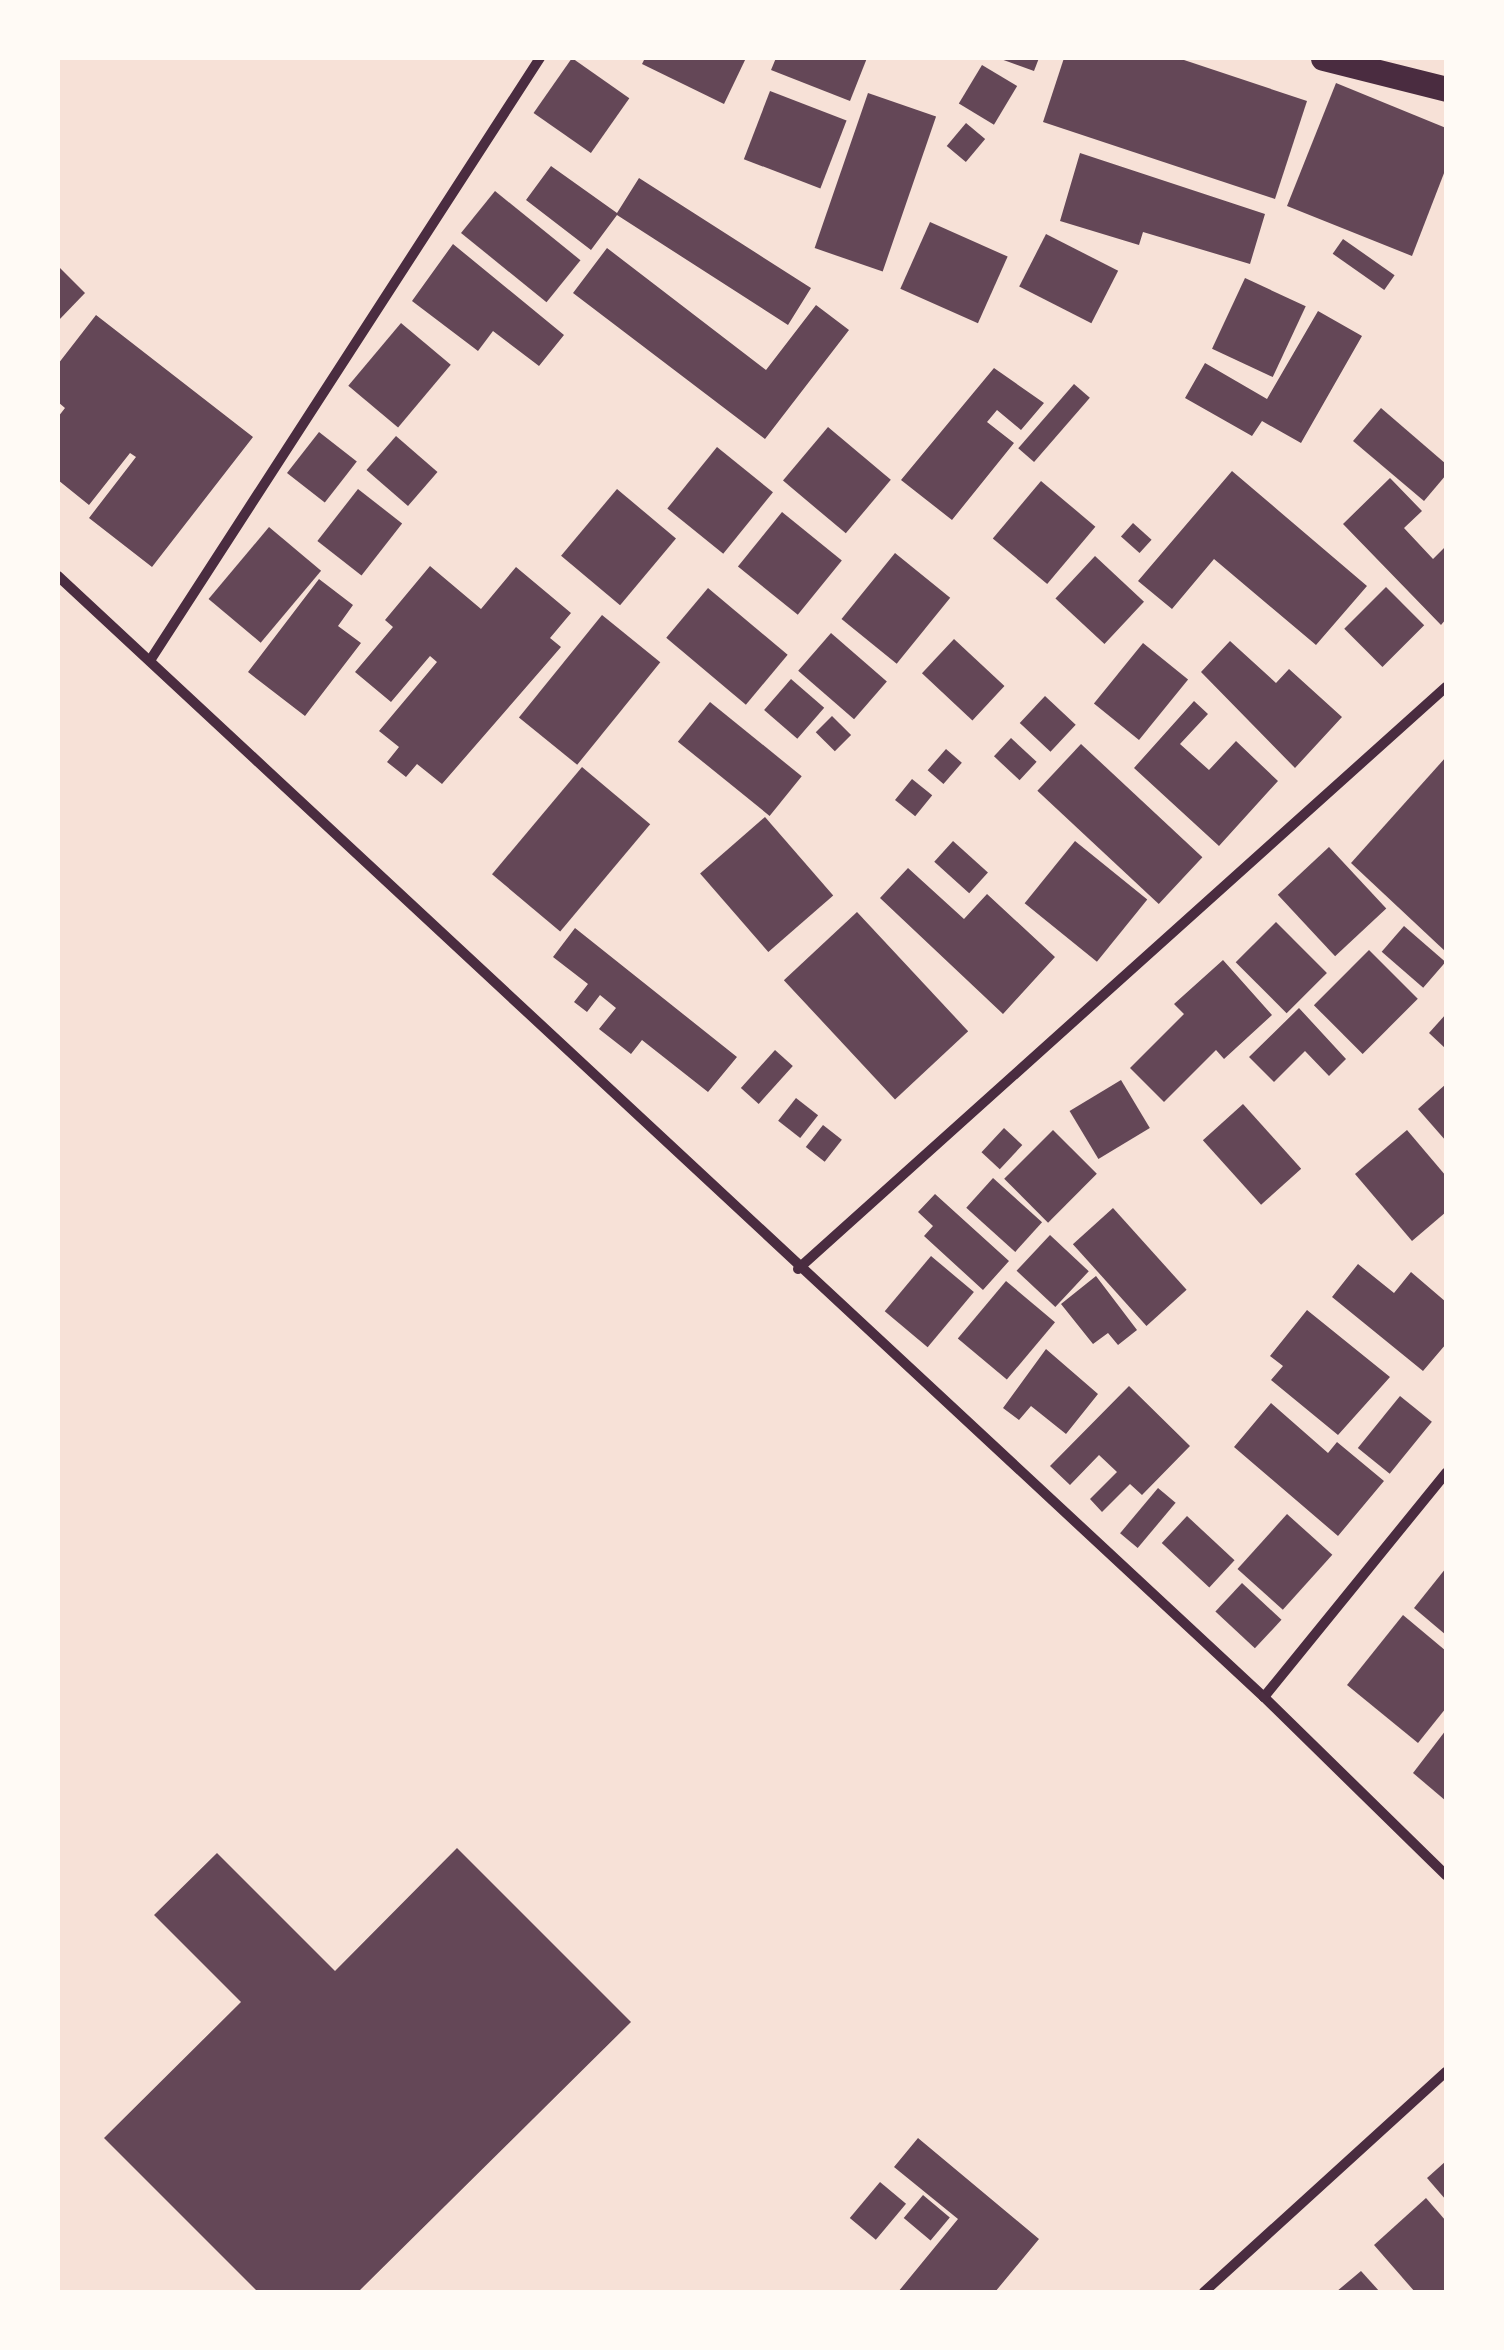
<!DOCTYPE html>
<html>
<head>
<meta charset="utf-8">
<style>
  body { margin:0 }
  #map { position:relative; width:1504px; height:2350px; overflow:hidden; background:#f7e1d7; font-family:"Source Sans 3",sans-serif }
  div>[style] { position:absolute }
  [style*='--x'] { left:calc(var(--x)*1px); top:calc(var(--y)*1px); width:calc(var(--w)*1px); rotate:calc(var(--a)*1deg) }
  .building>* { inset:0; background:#644757; transform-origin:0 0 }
  .minor>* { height:10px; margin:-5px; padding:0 5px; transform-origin:5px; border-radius:5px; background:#4a2c40 }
  .primary>* { height:25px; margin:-12.5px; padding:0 12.5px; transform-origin:12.5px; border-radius:12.5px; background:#4a2c40 }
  span { translate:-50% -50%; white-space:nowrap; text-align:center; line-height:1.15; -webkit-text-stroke:9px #fffaf5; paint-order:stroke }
  .frame { position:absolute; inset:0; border:60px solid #fffaf5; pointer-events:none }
</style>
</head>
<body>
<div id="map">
  <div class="building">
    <i style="left:572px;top:58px;width:70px;height:67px;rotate:35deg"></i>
    <i style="clip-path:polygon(645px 58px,746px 58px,724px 104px,642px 64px)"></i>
    <i style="clip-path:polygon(776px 58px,867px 58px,850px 101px,771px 70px)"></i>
    <i style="clip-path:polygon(998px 58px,1039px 58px,1034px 71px)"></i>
    <i style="clip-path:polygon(1064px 58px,1178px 58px,1307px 101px,1275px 199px,1043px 122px)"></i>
    <i style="left:982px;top:65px;width:41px;height:45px;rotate:31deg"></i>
    <i style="clip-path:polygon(1336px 83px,1446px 128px,1446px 168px,1412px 256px,1287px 206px)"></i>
    <i style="left:770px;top:91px;width:82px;height:73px;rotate:21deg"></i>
    <i style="left:868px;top:93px;width:72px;height:164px;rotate:19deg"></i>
    <i style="left:966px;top:123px;width:25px;height:30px;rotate:40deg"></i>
    <i style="clip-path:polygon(1080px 153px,1265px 214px,1250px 264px,1143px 232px,1139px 245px,1060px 221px)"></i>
    <i style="clip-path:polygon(551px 166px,617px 213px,639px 178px,811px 288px,788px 325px,617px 215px,591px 250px,526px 200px)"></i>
    <i style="left:495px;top:191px;width:110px;height:54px;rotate:39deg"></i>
    <i style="left:930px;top:222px;width:85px;height:73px;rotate:24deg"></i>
    <i style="left:1046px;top:234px;width:81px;height:59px;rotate:27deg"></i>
    <i style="left:1343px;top:239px;width:63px;height:18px;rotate:35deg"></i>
    <i style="clip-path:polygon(453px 244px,564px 335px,539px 366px,493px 331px,478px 351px,412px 301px)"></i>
    <i style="clip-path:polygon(607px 248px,766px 370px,816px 305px,849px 330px,765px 439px,573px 293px)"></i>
    <i style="clip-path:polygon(58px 266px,85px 293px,58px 321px)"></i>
    <i style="left:1245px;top:278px;width:67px;height:78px;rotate:25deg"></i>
    <i style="clip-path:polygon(1318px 311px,1362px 336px,1301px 443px,1262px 421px,1252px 436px,1185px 398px,1205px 363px,1267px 399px)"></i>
    <i style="clip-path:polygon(96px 315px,253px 437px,152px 567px,89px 518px,136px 457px,130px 453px,89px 505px,58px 480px,58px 417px,65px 408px,58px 402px,58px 364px)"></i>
    <i style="left:401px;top:323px;width:65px;height:82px;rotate:40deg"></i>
    <i style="clip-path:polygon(994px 368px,1044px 403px,1021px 430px,997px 410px,987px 422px,1014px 443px,952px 520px,901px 480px)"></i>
    <i style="left:1074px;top:384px;width:21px;height:85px;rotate:41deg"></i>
    <i style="clip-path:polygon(1381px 408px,1446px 464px,1446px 475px,1424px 501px,1353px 441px)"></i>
    <i style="left:828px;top:427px;width:82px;height:70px;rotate:40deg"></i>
    <i style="left:319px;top:432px;width:48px;height:52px;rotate:38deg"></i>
    <i style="left:396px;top:436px;width:55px;height:45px;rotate:41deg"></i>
    <i style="left:717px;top:447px;width:72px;height:79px;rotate:39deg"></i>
    <i style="clip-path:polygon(1232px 471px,1367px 586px,1316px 645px,1214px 559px,1172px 609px,1138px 581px)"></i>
    <i style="clip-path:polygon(1390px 478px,1422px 511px,1404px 528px,1433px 559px,1446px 546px,1446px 619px,1441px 625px,1343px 524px)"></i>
    <i style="left:1041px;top:481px;width:71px;height:75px;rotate:40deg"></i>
    <i style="left:358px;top:489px;width:56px;height:66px;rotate:38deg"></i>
    <i style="left:617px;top:489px;width:77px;height:87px;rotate:40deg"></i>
    <i style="left:782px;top:512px;width:77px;height:70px;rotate:39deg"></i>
    <i style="left:1133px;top:523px;width:25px;height:18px;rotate:42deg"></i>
    <i style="left:269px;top:527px;width:68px;height:94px;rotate:40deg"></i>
    <i style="left:895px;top:553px;width:71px;height:85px;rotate:39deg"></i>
    <i style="left:1095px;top:556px;width:67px;height:58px;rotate:43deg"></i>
    <i style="clip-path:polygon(430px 566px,481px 609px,516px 567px,571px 613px,550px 638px,561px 647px,442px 784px,417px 764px,406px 777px,387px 762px,399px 747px,379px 731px,437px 662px,430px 656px,391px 702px,355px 672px,393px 627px,385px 620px)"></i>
    <i style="clip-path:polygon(319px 579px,353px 605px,338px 626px,361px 643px,305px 716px,248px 672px)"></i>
    <i style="left:1386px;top:587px;width:54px;height:59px;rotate:45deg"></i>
    <i style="left:708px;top:588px;width:104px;height:65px;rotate:40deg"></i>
    <i style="left:602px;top:615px;width:75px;height:132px;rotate:39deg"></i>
    <i style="left:831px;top:633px;width:74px;height:50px;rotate:41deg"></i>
    <i style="left:954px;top:639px;width:69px;height:47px;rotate:43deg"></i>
    <i style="clip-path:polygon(1230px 641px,1276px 683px,1289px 669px,1342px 717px,1295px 768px,1201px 672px)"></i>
    <i style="left:1143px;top:643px;width:58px;height:78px;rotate:39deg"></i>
    <i style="left:791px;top:679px;width:44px;height:41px;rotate:41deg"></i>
    <i style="left:1045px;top:696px;width:42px;height:37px;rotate:43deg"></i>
    <i style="clip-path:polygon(1194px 701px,1208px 714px,1180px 744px,1209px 770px,1236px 741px,1278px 781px,1219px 846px,1134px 768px)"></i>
    <i style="left:710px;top:702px;width:118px;height:51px;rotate:39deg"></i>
    <i style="left:832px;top:716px;width:27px;height:23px;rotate:45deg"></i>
    <i style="left:1011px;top:738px;width:35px;height:25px;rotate:43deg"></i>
    <i style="left:1081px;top:744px;width:166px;height:64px;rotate:43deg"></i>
    <i style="left:946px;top:749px;width:21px;height:28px;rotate:41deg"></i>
    <i style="clip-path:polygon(1446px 757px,1446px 952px,1351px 863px)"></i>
    <i style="left:582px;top:767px;width:89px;height:140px;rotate:40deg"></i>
    <i style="left:912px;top:779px;width:26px;height:27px;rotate:39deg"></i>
    <i style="left:765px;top:817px;width:104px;height:86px;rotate:49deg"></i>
    <i style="left:953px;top:841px;width:47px;height:28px;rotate:42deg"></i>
    <i style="left:1075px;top:841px;width:93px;height:80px;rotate:39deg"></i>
    <i style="left:1329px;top:847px;width:84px;height:70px;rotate:47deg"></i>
    <i style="clip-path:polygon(908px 868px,964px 919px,987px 894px,1055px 957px,1003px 1014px,880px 898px)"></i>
    <i style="left:857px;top:912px;width:163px;height:100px;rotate:47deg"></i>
    <i style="left:1276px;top:922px;width:72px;height:57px;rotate:45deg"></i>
    <i style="left:1404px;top:926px;width:55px;height:34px;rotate:41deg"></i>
    <i style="clip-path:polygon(575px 928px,737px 1057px,708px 1092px,642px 1040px,631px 1054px,599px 1029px,616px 1008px,600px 995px,587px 1012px,574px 1002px,588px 984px,553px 957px)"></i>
    <i style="left:1369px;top:950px;width:69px;height:78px;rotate:45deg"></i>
    <i style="clip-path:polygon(1223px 960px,1272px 1015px,1224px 1059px,1216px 1050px,1164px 1102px,1130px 1068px,1184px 1014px,1174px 1004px)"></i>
    <i style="clip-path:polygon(1299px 1008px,1346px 1059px,1329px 1076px,1305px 1051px,1274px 1082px,1249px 1057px)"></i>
    <i style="clip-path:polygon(1446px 1014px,1446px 1049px,1429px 1033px)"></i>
    <i style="left:775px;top:1050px;width:24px;height:51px;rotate:42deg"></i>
    <i style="left:1121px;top:1080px;width:56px;height:60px;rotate:59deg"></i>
    <i style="clip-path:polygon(1446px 1084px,1446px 1141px,1418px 1109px)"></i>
    <i style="left:796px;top:1098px;width:28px;height:29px;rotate:38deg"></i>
    <i style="left:1243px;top:1104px;width:87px;height:54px;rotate:48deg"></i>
    <i style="left:823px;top:1125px;width:24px;height:28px;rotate:38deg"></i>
    <i style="left:1004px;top:1128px;width:25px;height:33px;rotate:43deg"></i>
    <i style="left:1053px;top:1130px;width:62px;height:69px;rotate:45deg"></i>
    <i style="clip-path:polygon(1407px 1130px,1446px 1176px,1446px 1212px,1412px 1241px,1355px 1174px)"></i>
    <i style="left:993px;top:1178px;width:66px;height:40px;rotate:42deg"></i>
    <i style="clip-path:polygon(935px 1194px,1009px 1261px,983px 1290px,924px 1236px,933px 1226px,918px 1212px)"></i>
    <i style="left:1113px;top:1208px;width:110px;height:54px;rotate:48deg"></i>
    <i style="left:1050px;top:1235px;width:53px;height:49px;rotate:43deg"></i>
    <i style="left:931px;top:1256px;width:56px;height:72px;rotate:40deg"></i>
    <i style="clip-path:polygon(1358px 1264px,1394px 1293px,1411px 1272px,1446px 1302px,1446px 1344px,1423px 1371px,1332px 1297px)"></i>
    <i style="clip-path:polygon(1096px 1276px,1137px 1330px,1118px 1345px,1108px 1333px,1093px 1344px,1061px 1304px)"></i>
    <i style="left:1006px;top:1281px;width:64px;height:75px;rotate:40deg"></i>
    <i style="clip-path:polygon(1307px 1310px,1390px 1377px,1338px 1435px,1271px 1380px,1283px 1366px,1270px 1356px)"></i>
    <i style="clip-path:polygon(1046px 1349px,1098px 1394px,1066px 1434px,1031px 1406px,1019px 1420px,1003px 1408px)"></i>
    <i style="clip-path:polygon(1129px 1386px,1190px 1446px,1142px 1495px,1130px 1484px,1102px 1512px,1090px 1499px,1117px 1472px,1099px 1455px,1070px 1485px,1050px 1466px)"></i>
    <i style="left:1400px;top:1396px;width:41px;height:67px;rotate:39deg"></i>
    <i style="clip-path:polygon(1271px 1403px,1328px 1453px,1337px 1442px,1384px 1481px,1338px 1536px,1234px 1447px)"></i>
    <i style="left:1158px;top:1488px;width:23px;height:59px;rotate:40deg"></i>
    <i style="left:1287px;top:1514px;width:61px;height:74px;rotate:42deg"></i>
    <i style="left:1187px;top:1516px;width:65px;height:37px;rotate:43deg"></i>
    <i style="clip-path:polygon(1446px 1568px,1446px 1635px,1414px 1608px)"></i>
    <i style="left:1242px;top:1583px;width:54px;height:39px;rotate:43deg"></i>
    <i style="clip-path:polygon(1403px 1615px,1446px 1651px,1446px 1708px,1418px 1743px,1347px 1685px)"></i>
    <i style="clip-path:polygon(1446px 1730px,1446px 1801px,1413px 1773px)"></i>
    <i style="clip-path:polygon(457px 1848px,631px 2022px,358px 2292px,258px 2292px,104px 2138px,241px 2002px,154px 1915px,217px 1853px,335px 1971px)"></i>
    <i style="clip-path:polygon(918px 2138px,1039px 2239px,995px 2292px,898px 2292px,958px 2219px,894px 2167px)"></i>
    <i style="clip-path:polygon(1446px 2161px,1446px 2200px,1427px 2178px)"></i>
    <i style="left:880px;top:2182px;width:34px;height:47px;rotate:40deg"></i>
    <i style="left:923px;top:2195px;width:35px;height:30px;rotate:40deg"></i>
    <i style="clip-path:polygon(1426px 2198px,1446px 2221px,1446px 2292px,1415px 2292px,1374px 2245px)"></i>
    <i style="clip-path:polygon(1361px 2271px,1380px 2292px,1336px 2292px)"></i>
  </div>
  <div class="minor">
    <i style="--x:58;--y:576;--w:1647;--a:42.91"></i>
    <i style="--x:1264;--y:1697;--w:255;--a:44.4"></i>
    <i style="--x:151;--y:659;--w:716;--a:-57.09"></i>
    <i style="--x:798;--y:1269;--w:871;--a:-41.93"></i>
    <i style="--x:1264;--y:1697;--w:289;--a:-50.9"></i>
    <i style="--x:1204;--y:2292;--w:327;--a:-42.3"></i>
  </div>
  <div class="primary">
    <i style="--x:1323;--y:58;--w:127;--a:14.1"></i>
  </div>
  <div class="frame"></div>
</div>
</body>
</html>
